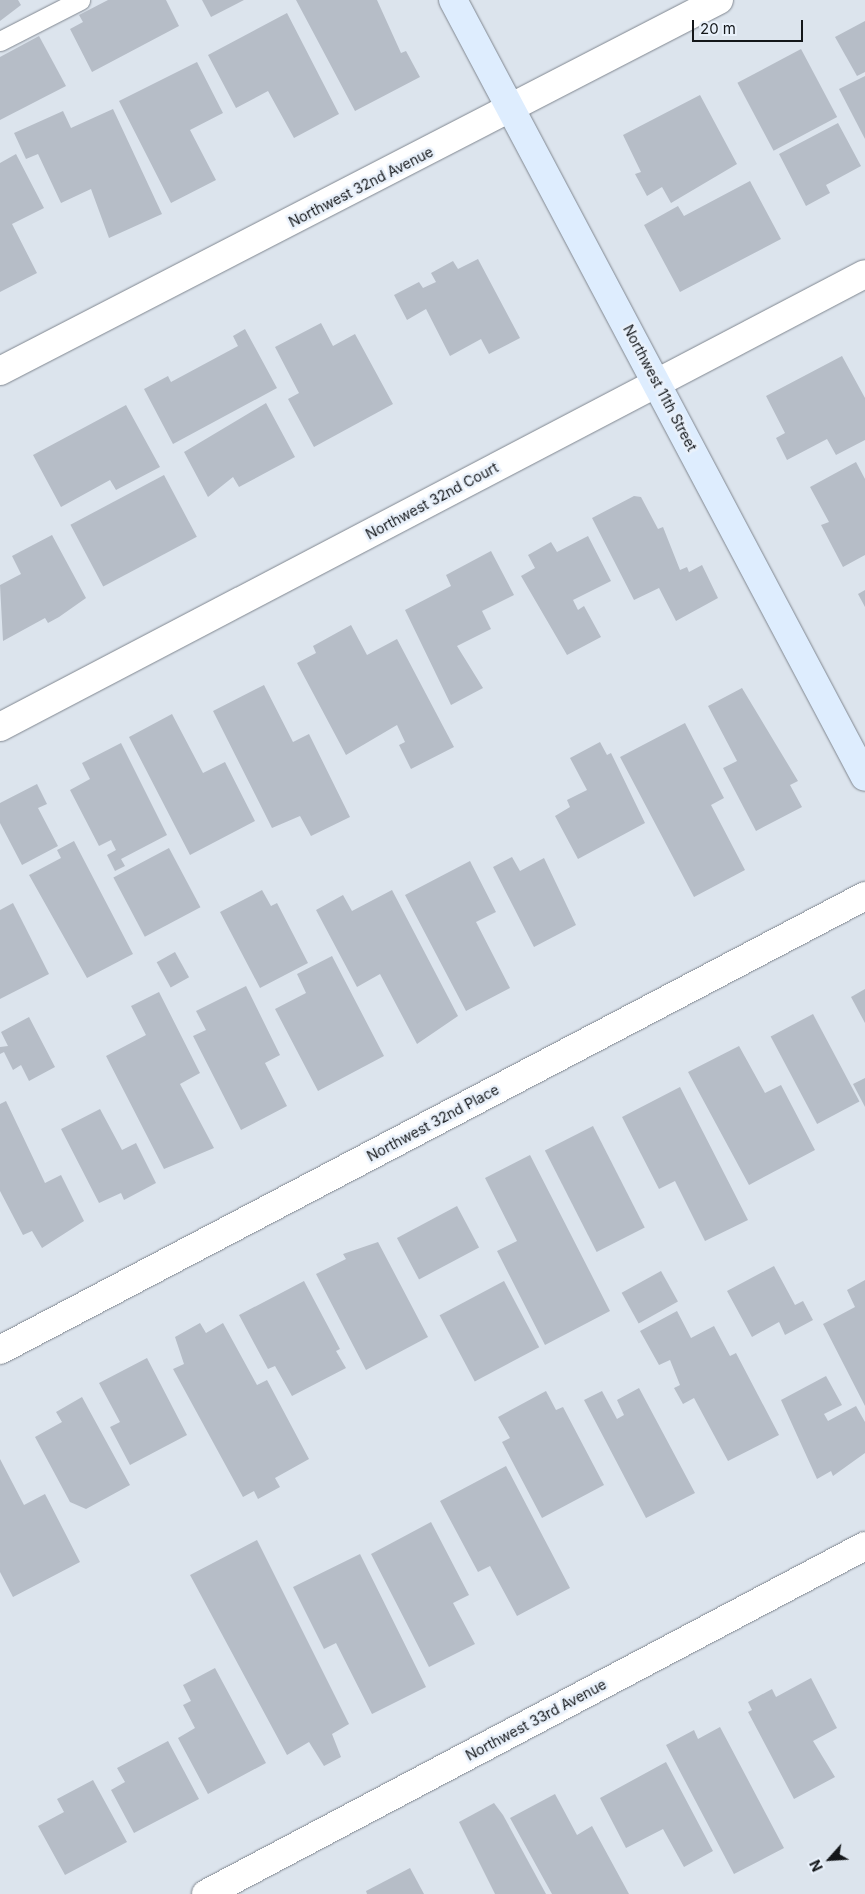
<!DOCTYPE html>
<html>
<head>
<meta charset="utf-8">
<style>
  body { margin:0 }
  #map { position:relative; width:865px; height:1894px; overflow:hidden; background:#dce4ed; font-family:Inter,sans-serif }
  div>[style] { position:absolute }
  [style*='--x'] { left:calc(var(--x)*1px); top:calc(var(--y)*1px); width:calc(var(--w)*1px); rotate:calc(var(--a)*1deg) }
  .building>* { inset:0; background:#b6bdc7; transform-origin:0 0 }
  .roads { filter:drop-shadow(0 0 1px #808790) drop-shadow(0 0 1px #808790) }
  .lane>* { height:19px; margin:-9.5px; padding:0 9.5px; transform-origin:9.5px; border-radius:9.5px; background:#fff }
  .street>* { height:28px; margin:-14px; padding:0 14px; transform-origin:14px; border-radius:14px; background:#fff }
  .secondary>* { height:28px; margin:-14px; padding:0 14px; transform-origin:14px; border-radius:14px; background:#deedfe }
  span { translate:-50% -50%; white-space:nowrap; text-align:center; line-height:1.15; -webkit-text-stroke:5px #e9f1fb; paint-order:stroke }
  .street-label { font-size:14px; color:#14171a }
  .north { position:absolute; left:805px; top:1834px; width:50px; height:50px; -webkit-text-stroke:4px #e9f1fb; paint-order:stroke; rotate:244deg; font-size:14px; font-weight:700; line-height:20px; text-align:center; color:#14171a }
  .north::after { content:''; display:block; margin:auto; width:18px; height:22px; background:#14171a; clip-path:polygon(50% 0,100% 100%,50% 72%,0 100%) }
  .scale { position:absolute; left:692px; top:20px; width:111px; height:22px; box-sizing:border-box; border:2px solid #14171a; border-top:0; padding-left:6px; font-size:15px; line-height:18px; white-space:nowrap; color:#14171a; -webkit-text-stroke:4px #e9f1fb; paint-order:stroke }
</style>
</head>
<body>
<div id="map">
  <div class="building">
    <i style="clip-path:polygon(0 0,18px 0,21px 5px,0 21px)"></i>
    <i style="clip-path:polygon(108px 0,166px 0,179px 26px,92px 72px,70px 29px,83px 22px,79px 15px)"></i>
    <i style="clip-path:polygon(202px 0,244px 0,211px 17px)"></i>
    <i style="clip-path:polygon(296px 0,377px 0,401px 53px,406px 51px,420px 77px,355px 111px)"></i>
    <i style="clip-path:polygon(287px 13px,339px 114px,294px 138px,268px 91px,236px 108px,208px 55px)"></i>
    <i style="clip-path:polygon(865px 21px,865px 72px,857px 76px,835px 37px)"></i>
    <i style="clip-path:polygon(39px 36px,66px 86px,0 120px,0 57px)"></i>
    <i style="left:801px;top:49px;width:77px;height:72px;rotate:62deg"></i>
    <i style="clip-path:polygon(197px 62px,223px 113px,190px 130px,216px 180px,171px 203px,119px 101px)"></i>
    <i style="clip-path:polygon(865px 76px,865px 139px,839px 89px)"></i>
    <i style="clip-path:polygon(700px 95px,737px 164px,671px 203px,662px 187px,647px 196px,635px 174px,641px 172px,623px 135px)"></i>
    <i style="clip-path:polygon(113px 109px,162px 214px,109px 238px,91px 189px,61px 203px,38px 154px,26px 159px,14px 133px,63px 111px,71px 128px)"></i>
    <i style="clip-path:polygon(838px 123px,861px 166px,826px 185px,830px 193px,806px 206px,779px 154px)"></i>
    <i style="clip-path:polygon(16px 154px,44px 208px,12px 224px,37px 273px,0 292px,0 163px)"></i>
    <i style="clip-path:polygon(750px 181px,781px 239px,680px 292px,644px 225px,678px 206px,684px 216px)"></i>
    <i style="clip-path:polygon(478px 259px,520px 338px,489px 354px,481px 339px,450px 356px,426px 309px,407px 320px,394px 295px,419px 282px,423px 288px,436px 282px,431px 273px,453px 261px,458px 269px)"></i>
    <i style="clip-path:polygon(321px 323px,333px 346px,355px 334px,393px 404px,314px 447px,288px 399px,299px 393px,275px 347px)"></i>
    <i style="clip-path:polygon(245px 329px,277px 388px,173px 444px,144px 389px,168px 376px,171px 382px,238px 346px,233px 336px)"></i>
    <i style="clip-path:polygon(842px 356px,865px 398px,865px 440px,836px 455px,827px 439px,787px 460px,776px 438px,785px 433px,766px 396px)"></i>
    <i style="clip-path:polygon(266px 403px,295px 457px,239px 487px,233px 477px,208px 497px,184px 452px)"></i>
    <i style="clip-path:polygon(126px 405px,160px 467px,116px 490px,110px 480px,61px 507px,33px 455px)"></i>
    <i style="clip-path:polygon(856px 462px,865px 479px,865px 555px,843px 567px,821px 525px,829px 522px,810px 487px)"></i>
    <i style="left:164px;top:475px;width:70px;height:106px;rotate:62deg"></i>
    <i style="clip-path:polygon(634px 496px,641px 497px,658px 529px,663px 527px,680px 570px,687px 567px,689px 572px,702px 565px,718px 598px,676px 621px,659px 588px,634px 600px,592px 518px)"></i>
    <i style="clip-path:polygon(52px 535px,86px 598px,59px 617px,48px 623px,45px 618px,3px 641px,0 585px,21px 574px,12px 556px)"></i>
    <i style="clip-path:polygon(588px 536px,611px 581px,573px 600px,578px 610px,584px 606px,601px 637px,567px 655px,521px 576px,535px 568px,528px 555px,551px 542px,557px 552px)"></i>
    <i style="clip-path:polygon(491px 551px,514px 595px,482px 611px,491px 629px,457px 646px,483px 688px,451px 705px,405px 610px,451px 586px,446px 575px)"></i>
    <i style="clip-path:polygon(865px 590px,865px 607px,858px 594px)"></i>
    <i style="clip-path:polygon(351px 625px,367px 655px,397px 639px,454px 747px,411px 769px,399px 745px,405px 742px,397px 725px,346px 755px,297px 663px,316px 653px,313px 646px)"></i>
    <i style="clip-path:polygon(264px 685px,293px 742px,309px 734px,350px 817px,311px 836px,300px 816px,272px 828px,213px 711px)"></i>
    <i style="clip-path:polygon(742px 688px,798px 781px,790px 785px,802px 807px,756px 831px,723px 768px,737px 761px,708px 706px)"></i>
    <i style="clip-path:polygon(172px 714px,203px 773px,225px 762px,255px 821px,190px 855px,129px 737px)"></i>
    <i style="clip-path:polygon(685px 723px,724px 798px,711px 805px,745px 870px,694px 897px,620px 757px)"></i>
    <i style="clip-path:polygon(600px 742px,607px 755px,611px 753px,645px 823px,578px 859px,555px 816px,570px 807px,567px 800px,587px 790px,570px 758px)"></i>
    <i style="clip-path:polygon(121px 743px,167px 835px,121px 859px,125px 866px,115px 871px,107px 855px,116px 850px,111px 840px,99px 846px,70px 790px,90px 779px,82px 763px)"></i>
    <i style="clip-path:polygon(37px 784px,47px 804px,38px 808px,58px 846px,22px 865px,0 823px,0 803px)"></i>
    <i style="clip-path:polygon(74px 841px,133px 954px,87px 978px,29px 875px,61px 858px,57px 850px)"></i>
    <i style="left:169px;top:848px;width:67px;height:63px;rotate:62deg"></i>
    <i style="clip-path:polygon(512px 857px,520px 871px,544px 858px,576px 925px,534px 947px,493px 867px)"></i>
    <i style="clip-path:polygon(470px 861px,496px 912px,476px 922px,510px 988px,466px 1011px,405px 895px)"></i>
    <i style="clip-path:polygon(262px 890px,271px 906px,277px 903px,308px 963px,260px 988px,220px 912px)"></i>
    <i style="clip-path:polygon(392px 890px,458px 1016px,417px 1044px,380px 974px,357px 987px,316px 910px,343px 895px,352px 911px)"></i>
    <i style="clip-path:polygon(13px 903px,49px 974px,0 999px,0 910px)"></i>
    <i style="left:175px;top:952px;width:29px;height:21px;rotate:61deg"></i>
    <i style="clip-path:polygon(332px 956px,384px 1056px,318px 1091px,275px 1009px,306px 993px,297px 974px)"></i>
    <i style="clip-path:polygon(246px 986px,280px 1055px,265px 1063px,287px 1106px,241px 1130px,193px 1036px,206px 1030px,196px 1011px)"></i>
    <i style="clip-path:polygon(865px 989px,865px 1023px,851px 997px)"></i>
    <i style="clip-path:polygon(159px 992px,200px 1073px,180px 1084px,214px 1148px,164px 1169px,106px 1056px,146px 1035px,131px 1006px)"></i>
    <i style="left:813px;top:1014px;width:99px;height:48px;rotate:62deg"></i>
    <i style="clip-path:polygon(29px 1017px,55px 1067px,29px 1081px,21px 1065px,13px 1070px,4px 1052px,0 1054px,0 1047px,8px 1046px,1px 1032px)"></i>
    <i style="clip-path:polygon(739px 1046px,765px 1093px,781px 1085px,815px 1150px,749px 1185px,688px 1072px)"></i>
    <i style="clip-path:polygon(865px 1078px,865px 1107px,853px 1084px)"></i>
    <i style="clip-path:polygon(680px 1087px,748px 1220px,705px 1241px,675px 1181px,659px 1189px,622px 1117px)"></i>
    <i style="clip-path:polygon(6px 1101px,45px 1183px,61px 1175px,84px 1221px,42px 1248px,32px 1231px,23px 1235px,0 1191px,0 1104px)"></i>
    <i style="clip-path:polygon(100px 1109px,122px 1150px,136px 1143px,156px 1183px,124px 1200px,121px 1193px,99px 1203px,61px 1129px)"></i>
    <i style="left:593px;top:1126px;width:114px;height:54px;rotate:63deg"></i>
    <i style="clip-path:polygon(530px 1155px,610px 1311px,545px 1345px,497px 1251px,517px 1241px,485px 1178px)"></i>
    <i style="left:457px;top:1206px;width:47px;height:68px;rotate:62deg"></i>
    <i style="clip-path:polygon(378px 1242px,428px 1337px,366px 1370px,316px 1274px,346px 1259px,343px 1254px)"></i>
    <i style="clip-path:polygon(774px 1266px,795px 1305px,803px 1301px,813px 1320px,785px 1335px,779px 1322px,752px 1337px,727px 1291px)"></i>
    <i style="left:661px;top:1271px;width:35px;height:45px;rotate:61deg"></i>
    <i style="clip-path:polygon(865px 1280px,865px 1406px,823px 1324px,855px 1307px,847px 1290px)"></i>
    <i style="clip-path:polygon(304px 1281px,340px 1349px,336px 1351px,346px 1368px,292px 1396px,275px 1366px,268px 1369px,239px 1315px)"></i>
    <i style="left:504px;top:1281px;width:75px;height:73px;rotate:62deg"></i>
    <i style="clip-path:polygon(677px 1311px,691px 1338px,714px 1326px,730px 1356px,736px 1353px,779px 1435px,728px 1461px,694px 1398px,683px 1404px,674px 1388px,680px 1385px,670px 1360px,659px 1365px,640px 1331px)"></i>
    <i style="clip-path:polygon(200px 1323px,206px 1333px,223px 1323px,257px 1385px,267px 1380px,309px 1459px,275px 1478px,280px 1487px,258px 1499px,254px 1491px,243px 1497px,173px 1369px,184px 1364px,175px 1337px)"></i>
    <i style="clip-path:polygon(147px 1358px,187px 1435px,130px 1465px,110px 1427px,120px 1422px,99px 1383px)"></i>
    <i style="clip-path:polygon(826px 1376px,842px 1405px,824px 1414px,828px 1421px,856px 1406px,865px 1422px,865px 1453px,833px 1476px,831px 1471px,817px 1479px,781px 1400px)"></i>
    <i style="clip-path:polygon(639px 1388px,695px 1493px,646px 1518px,584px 1400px,602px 1391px,617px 1419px,624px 1415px,617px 1400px)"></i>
    <i style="clip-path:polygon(546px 1391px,556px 1410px,563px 1407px,604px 1485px,542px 1518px,502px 1442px,510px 1438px,498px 1417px)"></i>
    <i style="clip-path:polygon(82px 1397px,130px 1485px,86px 1509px,70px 1502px,35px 1437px,62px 1422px,56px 1412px)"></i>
    <i style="clip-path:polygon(0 1459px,24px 1505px,45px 1494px,80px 1562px,13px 1597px,0 1572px)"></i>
    <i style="clip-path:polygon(506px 1466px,570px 1588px,517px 1616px,490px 1566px,478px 1572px,440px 1501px)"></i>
    <i style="clip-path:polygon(431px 1522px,469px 1595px,453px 1603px,475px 1644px,429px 1667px,371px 1554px)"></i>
    <i style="clip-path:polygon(257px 1540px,349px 1724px,332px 1734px,341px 1757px,324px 1766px,309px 1742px,287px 1755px,190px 1575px)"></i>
    <i style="clip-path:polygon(360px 1554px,426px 1687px,372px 1714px,336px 1643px,324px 1649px,293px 1587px)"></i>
    <i style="clip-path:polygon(215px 1668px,266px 1763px,208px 1794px,178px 1738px,195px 1728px,183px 1705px,191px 1701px,183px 1685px)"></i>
    <i style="clip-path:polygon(811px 1678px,837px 1728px,813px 1741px,835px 1777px,794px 1799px,748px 1712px,752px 1710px,748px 1702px,772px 1689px,776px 1697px)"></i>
    <i style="clip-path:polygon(720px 1727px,784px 1848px,734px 1874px,666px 1745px,694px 1730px,698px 1739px)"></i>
    <i style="clip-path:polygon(168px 1741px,199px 1799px,134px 1833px,111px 1790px,125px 1782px,117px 1768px)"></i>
    <i style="clip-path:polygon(666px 1762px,713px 1851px,684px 1867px,663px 1829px,626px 1848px,600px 1798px)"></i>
    <i style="clip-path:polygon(93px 1780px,127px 1842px,65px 1875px,38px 1826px,64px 1812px,57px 1799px)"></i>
    <i style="clip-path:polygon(555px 1794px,577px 1835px,592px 1826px,629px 1894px,552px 1894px,510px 1818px)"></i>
    <i style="clip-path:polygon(494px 1803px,503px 1815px,546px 1894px,495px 1894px,459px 1822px)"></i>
    <i style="clip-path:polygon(410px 1868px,424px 1894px,367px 1894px,366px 1891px)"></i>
  </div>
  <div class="roads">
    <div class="lane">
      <i style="--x:0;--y:41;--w:90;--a:-27.1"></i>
    </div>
    <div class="street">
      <i style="--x:0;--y:371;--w:809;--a:-27.29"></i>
      <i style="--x:0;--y:727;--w:976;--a:-27.64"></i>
      <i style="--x:0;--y:1350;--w:977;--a:-27.69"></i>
      <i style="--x:206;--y:1894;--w:745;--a:-27.84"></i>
    </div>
    <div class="secondary">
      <i style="--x:453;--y:0;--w:879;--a:62.07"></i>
    </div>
  </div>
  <div class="street-label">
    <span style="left:361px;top:187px;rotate:-27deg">Northwest 32nd Avenue</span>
    <span style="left:660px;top:388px;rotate:62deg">Northwest 11th Street</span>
    <span style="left:432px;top:501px;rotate:-28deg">Northwest 32nd Court</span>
    <span style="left:433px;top:1123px;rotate:-28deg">Northwest 32nd Place</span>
    <span style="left:536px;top:1720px;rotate:-28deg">Northwest 33rd Avenue</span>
  </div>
  <div class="north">N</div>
  <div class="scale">20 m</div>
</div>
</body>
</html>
